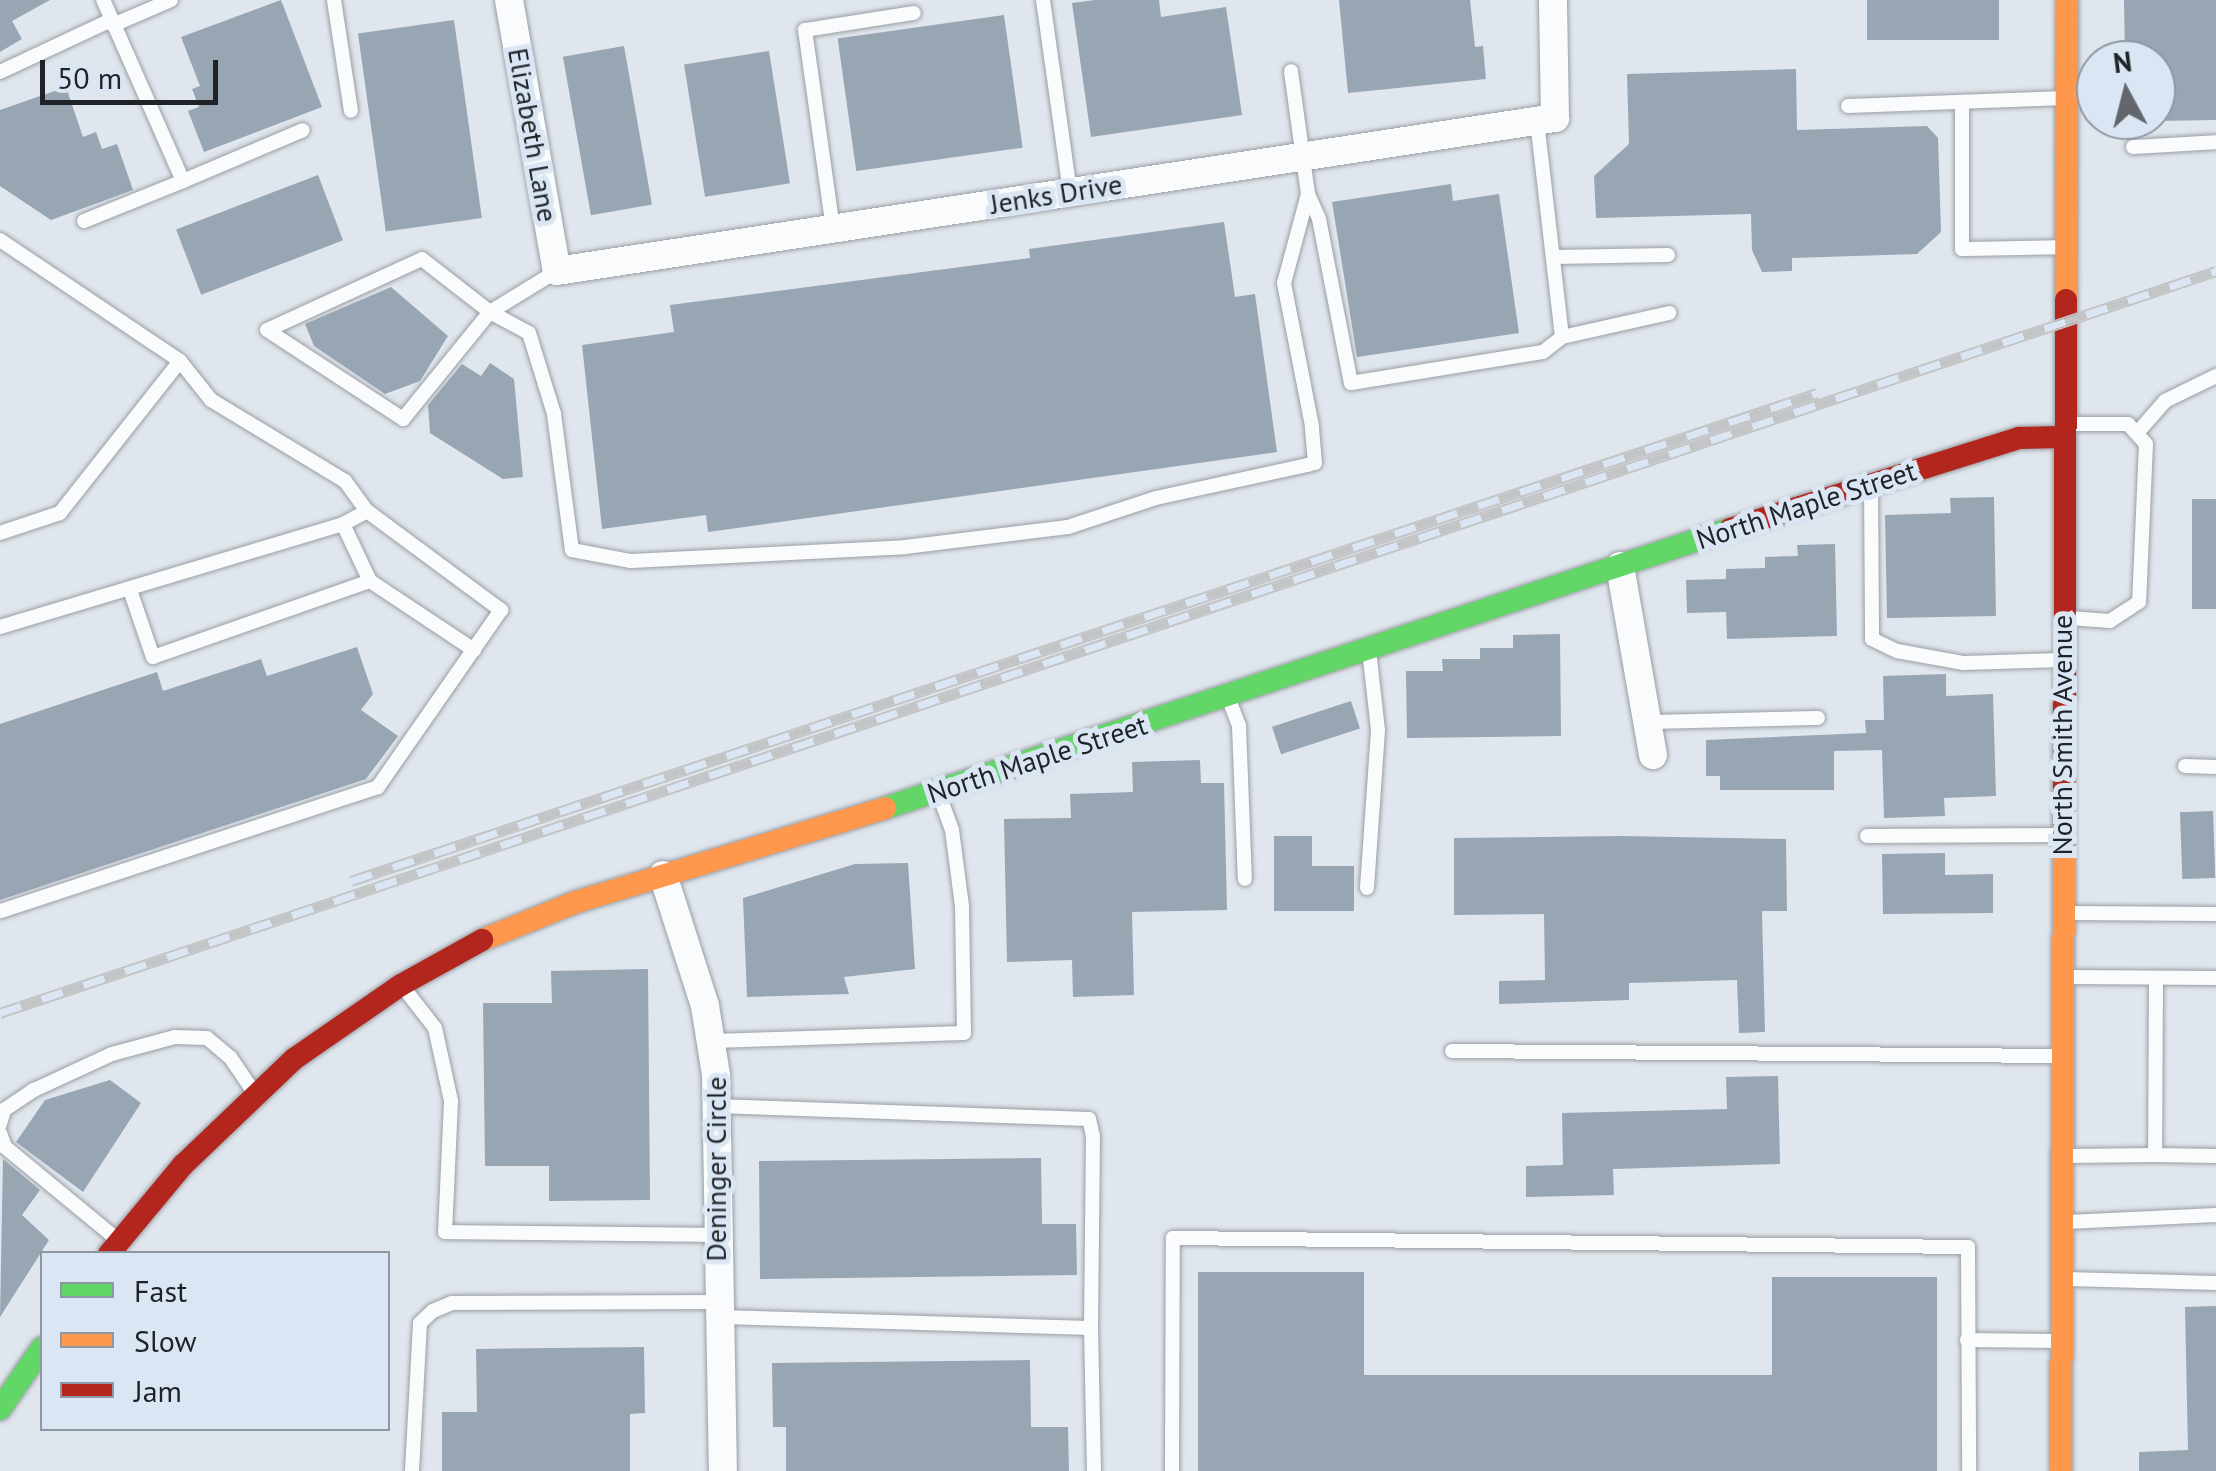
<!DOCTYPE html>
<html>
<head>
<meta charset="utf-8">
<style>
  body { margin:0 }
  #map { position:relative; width:2216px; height:1471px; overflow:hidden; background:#e0e6ed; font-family:"PT Sans",sans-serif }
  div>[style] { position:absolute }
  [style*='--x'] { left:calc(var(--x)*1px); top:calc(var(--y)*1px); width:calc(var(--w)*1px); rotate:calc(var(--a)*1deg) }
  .building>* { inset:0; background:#98a5b3; transform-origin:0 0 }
  .roads { filter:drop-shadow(0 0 2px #999ea3) drop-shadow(0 0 2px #999ea3) }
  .lane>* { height:14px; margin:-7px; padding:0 7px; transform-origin:7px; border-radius:7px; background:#fafbfc }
  .street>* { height:28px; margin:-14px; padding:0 14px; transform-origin:14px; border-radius:14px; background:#fafbfc }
  .fast>* { height:22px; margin:-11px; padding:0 11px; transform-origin:11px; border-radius:11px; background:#63d668 }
  .slow>* { height:22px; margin:-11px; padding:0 11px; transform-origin:11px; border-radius:11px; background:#ff974d }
  .jam>* { height:22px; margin:-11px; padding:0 11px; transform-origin:11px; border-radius:11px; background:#b3261e }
  .rail>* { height:11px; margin-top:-5.5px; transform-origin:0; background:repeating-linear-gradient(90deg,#dae6f3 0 22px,#c2c4c6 0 44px); box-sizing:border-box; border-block:2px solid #c2c4c6 }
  span { translate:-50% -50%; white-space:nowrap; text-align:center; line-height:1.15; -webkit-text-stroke:10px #dae6f3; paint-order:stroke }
  .street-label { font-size:28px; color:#1f2328 }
  .legend { position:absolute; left:40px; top:1251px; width:350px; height:180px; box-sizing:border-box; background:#dae6f3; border:2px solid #8f98a2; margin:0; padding:12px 18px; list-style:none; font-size:30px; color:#1f2328 }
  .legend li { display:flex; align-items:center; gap:20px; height:50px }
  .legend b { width:50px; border:2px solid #8f98a2 }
  .north { position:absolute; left:2076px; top:40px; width:100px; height:100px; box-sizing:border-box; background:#dae6f3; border:2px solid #8f98a2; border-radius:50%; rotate:353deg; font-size:28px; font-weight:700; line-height:40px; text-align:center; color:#1f2328 }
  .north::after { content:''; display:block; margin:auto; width:35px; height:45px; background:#63676d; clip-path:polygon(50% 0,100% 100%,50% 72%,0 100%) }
  .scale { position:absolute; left:40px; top:60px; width:178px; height:45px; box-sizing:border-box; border:5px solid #1f2328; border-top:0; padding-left:12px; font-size:30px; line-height:35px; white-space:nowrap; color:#1f2328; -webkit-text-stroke:8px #dae6f3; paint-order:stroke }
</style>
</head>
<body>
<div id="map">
  <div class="building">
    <i style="clip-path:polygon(0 0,50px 0,12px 21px,22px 39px,0 52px)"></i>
    <i style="clip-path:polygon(281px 0,322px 107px,204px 152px,188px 111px,199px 107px,192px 89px,200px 86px,181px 37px)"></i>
    <i style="clip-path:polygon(1095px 0,1159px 0,1161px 17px,1226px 7px,1242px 115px,1091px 137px,1072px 3px)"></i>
    <i style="clip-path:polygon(1339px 0,1470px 0,1475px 47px,1483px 46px,1486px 79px,1348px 93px)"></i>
    <i style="left:1867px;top:0;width:132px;height:40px"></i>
    <i style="clip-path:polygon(2124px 0,2216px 0,2216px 120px,2156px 121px,2156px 60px,2125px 60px)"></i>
    <i style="left:1004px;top:15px;width:134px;height:168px;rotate:82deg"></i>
    <i style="left:454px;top:20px;width:200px;height:97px;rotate:82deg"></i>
    <i style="left:624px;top:46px;width:161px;height:62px;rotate:80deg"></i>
    <i style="left:769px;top:51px;width:134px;height:86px;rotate:81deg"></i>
    <i style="clip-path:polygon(1796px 69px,1797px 130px,1927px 126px,1938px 138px,1941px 232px,1917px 254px,1792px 258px,1792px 271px,1762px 272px,1752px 250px,1751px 214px,1596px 218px,1594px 176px,1629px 144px,1627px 74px)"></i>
    <i style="clip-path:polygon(66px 87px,83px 137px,96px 132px,102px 149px,117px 144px,133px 190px,51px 220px,0 186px,0 110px)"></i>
    <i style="left:318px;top:175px;width:70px;height:152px;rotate:69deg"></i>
    <i style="clip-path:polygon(1451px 184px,1453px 201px,1499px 194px,1519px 333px,1357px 357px,1332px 202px)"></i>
    <i style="clip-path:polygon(1224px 222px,1235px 297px,1255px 294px,1277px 452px,708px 532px,706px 515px,602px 529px,582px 345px,674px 332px,670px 305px,1030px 258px,1029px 249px)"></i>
    <i style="clip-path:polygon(391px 287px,448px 336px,420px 381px,385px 394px,314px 346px,305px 324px)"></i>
    <i style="clip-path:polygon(490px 363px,514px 379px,523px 477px,503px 479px,430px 433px,428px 405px,462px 364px,481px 376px)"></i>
    <i style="clip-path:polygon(1994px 497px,1996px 616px,1887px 618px,1885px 515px,1951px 513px,1950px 498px)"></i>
    <i style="left:2192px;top:499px;width:24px;height:110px"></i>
    <i style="clip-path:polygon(1835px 544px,1837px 636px,1727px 639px,1726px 612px,1687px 613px,1686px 580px,1726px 579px,1726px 569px,1765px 568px,1765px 557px,1798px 556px,1797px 545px)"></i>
    <i style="clip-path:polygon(1560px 634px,1561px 736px,1407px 738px,1406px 671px,1443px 671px,1442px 659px,1480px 659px,1480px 648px,1513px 648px,1513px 635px)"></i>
    <i style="clip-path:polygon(357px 647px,373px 694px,361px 710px,398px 736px,366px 779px,0 900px,0 724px,157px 672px,163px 691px,261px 659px,267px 676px)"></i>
    <i style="clip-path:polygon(1946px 674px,1946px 696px,1993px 694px,1996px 796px,1944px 798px,1945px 816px,1884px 818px,1882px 750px,1834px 751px,1834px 790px,1720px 790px,1720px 776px,1706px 776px,1706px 740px,1866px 733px,1865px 720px,1884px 720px,1883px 676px)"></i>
    <i style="left:1351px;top:701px;width:29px;height:83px;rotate:72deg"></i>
    <i style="clip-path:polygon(1200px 760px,1201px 783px,1224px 783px,1227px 910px,1132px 912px,1134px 995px,1073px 997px,1072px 960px,1007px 962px,1004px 819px,1071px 818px,1070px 794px,1133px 792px,1132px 762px)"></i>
    <i style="left:2213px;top:811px;width:67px;height:33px;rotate:88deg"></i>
    <i style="clip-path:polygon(1274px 836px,1312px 836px,1312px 866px,1354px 866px,1354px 911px,1274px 911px)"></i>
    <i style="clip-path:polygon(1622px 836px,1786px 839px,1787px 911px,1762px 911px,1765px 1032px,1739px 1033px,1737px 980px,1629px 983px,1629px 1000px,1499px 1004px,1499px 981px,1545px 980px,1544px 914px,1454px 915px,1454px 838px)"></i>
    <i style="clip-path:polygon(1945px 853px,1945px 875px,1993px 874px,1993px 913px,1883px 914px,1882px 854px)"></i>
    <i style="clip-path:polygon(908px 863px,915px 969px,844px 977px,849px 994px,747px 997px,743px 898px,855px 864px)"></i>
    <i style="clip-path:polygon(648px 969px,650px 1200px,549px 1201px,549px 1166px,485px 1166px,483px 1003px,552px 1003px,551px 971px)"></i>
    <i style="clip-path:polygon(1778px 1076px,1780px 1164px,1613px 1169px,1614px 1195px,1526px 1197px,1526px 1166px,1563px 1165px,1562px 1113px,1727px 1109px,1726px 1077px)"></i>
    <i style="clip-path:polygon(110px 1080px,141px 1103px,83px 1192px,16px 1142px,45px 1100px)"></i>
    <i style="clip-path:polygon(1041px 1158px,1042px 1224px,1076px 1224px,1077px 1275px,760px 1279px,759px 1161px)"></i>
    <i style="clip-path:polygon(3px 1159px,40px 1190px,22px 1215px,49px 1240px,0 1317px)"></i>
    <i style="clip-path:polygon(1198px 1272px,1364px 1272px,1364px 1375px,1772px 1375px,1772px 1277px,1937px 1277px,1937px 1471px,1198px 1471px)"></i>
    <i style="clip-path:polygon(2216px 1306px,2216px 1471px,2139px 1471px,2139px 1452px,2188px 1450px,2185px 1307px)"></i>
    <i style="clip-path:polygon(644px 1347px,645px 1413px,630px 1414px,630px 1471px,442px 1471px,442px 1412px,477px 1412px,476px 1349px)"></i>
    <i style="clip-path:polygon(1030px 1360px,1031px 1427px,1068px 1427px,1069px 1471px,786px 1471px,786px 1427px,773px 1427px,772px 1363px)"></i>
  </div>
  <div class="roads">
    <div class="lane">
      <i style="--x:334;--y:0;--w:112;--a:81.3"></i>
      <i style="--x:1043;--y:0;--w:194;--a:82"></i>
      <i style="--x:113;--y:25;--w:63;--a:-23.3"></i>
      <i style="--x:0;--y:72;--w:123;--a:-25.1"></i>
      <i style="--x:1962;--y:102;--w:147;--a:90"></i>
      <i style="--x:1962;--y:249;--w:102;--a:-1.1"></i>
      <i style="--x:1848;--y:106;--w:217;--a:-2.1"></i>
      <i style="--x:1537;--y:121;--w:217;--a:83.4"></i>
      <i style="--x:1562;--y:337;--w:110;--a:-12.6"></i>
      <i style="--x:2133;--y:147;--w:83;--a:-3.4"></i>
      <i style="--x:183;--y:181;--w:130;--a:-23"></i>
      <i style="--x:1308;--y:194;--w:27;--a:66"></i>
      <i style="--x:1319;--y:219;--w:167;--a:79"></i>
      <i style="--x:1351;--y:383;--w:194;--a:-9.2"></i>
      <i style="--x:1543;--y:352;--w:24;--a:-38"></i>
      <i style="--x:84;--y:221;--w:107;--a:-22"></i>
      <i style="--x:183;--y:181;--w:198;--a:-113.8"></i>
      <i style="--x:833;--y:229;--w:201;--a:-98"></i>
      <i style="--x:805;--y:30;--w:110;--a:-8.9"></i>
      <i style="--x:0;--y:240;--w:217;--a:33.9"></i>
      <i style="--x:180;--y:361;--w:194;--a:128.3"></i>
      <i style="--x:60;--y:513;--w:63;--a:161.6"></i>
      <i style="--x:1554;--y:257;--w:114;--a:-1"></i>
      <i style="--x:557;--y:271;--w:79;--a:148.5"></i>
      <i style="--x:490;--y:312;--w:86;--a:-142.1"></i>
      <i style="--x:422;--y:259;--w:170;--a:155.4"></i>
      <i style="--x:267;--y:330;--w:163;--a:33.2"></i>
      <i style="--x:403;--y:419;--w:138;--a:-50.9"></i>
      <i style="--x:490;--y:312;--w:44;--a:28.3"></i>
      <i style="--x:529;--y:333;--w:85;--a:72.8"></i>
      <i style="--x:554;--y:414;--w:137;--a:82.5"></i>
      <i style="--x:572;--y:550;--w:60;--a:10.6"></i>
      <i style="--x:631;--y:561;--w:274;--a:-2.9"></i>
      <i style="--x:905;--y:547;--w:164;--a:-7"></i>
      <i style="--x:1068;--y:527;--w:93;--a:-18.2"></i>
      <i style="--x:1156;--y:498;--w:155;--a:-12.3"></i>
      <i style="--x:1307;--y:465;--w:8;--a:-14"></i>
      <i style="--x:1315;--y:463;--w:37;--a:-95"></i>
      <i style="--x:1312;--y:426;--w:146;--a:-101.1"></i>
      <i style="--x:1284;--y:283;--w:92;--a:-74.9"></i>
      <i style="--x:1308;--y:194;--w:124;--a:-97.9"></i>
      <i style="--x:180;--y:361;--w:50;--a:51.5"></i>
      <i style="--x:211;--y:400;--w:157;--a:31.2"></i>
      <i style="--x:345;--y:481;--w:37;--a:54"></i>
      <i style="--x:2067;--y:424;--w:61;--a:0"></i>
      <i style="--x:2128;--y:424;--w:27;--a:48"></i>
      <i style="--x:2146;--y:444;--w:158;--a:92.5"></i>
      <i style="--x:2139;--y:602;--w:35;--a:147"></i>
      <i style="--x:2110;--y:621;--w:41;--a:-175.8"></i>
      <i style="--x:2138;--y:432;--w:41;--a:-48.9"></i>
      <i style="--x:2165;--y:401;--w:57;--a:-26.1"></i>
      <i style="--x:1871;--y:484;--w:155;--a:89.6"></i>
      <i style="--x:1872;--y:639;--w:28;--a:26"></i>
      <i style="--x:1897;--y:651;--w:68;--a:10.2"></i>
      <i style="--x:1964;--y:663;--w:98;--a:-1.8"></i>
      <i style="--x:343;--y:524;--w:63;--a:64.7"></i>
      <i style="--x:130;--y:590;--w:71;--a:71.1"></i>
      <i style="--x:153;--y:657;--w:230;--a:-19.3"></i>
      <i style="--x:370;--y:581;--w:125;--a:33.6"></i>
      <i style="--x:0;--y:627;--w:358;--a:-16.7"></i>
      <i style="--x:343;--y:524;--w:27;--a:-28"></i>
      <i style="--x:367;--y:511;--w:167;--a:36.5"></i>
      <i style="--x:501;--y:610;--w:216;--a:124.8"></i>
      <i style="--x:378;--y:787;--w:398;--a:161.8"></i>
      <i style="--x:1228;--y:697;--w:31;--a:69"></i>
      <i style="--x:1239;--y:726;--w:153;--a:87.8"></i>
      <i style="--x:1649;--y:722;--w:169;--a:-1.4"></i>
      <i style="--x:2185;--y:766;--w:31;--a:2"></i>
      <i style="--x:1867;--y:836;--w:194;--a:-0.3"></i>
      <i style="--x:1367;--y:888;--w:158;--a:-86"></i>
      <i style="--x:1378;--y:730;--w:81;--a:-96.4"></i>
      <i style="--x:2068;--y:913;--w:148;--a:0.4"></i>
      <i style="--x:2068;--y:977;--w:148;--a:0.4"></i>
      <i style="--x:2156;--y:978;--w:177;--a:90.3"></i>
      <i style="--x:2155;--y:1155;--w:61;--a:0.9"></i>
      <i style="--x:403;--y:987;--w:52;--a:52"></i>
      <i style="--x:435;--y:1028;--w:75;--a:77.6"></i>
      <i style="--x:451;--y:1101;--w:131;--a:92.6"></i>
      <i style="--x:445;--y:1232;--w:271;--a:0.6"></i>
      <i style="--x:712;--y:1041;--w:252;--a:-1.8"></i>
      <i style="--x:964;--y:1033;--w:127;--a:-90.9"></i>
      <i style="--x:962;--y:906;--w:77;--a:-97.5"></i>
      <i style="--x:952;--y:830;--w:38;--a:-110"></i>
      <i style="--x:1452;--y:1051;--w:609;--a:0.47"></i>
      <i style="--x:716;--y:1106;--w:373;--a:2"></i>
      <i style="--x:1089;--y:1119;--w:17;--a:77"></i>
      <i style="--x:1093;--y:1136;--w:192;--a:90.6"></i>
      <i style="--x:1091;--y:1328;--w:371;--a:-178.3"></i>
      <i style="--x:0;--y:1124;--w:15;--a:-74"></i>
      <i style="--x:4;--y:1110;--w:36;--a:-34"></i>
      <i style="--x:34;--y:1090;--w:86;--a:-24.8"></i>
      <i style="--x:112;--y:1054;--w:65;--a:-15.1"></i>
      <i style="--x:175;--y:1037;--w:32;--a:2"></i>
      <i style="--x:207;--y:1038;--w:30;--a:40"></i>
      <i style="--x:230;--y:1057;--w:41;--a:55.9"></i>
      <i style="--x:0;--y:1133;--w:15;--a:70"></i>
      <i style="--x:5;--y:1147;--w:146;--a:39.5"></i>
      <i style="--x:2068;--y:1156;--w:87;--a:-0.7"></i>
      <i style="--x:2067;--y:1222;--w:149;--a:-2.7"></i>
      <i style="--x:2067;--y:1279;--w:149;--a:1.5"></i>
      <i style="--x:1091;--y:1328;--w:143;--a:88.8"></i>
      <i style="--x:1967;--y:1340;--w:89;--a:0.6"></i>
      <i style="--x:412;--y:1471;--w:148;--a:-86.9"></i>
      <i style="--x:420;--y:1323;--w:18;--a:-43"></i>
      <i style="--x:433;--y:1311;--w:21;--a:-23"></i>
      <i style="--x:452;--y:1303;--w:265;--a:-0.2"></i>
      <i style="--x:1172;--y:1471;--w:233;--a:-89.8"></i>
      <i style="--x:1173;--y:1238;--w:795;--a:0.65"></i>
      <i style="--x:1968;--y:1247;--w:224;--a:89.7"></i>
    </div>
    <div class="street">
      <i style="--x:509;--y:0;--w:275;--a:80"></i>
      <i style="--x:557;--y:271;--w:1010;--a:-8.72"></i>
      <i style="--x:1555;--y:118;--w:118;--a:-91"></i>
      <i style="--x:1620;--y:566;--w:192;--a:80.1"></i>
      <i style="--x:663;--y:875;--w:138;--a:72.2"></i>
      <i style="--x:705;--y:1006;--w:70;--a:80.9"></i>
      <i style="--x:716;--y:1075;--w:396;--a:89"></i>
    </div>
    <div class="fast">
      <i style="--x:885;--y:808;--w:890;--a:-18.27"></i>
      <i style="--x:0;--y:1409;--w:74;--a:-55.5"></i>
    </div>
    <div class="slow">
      <i style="--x:2066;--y:300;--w:300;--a:-89.8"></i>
      <i style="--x:482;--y:940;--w:101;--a:-22"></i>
      <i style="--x:576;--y:902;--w:323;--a:-16.9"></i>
      <i style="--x:2061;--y:1471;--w:628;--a:-89.73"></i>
    </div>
    <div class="jam">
      <i style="--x:1730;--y:529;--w:303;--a:-17.5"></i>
      <i style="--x:2019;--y:438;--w:42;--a:-1.4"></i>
      <i style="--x:2064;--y:843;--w:543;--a:-89.79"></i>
      <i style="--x:109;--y:1254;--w:116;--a:-50.3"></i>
      <i style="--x:183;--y:1165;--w:153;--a:-43.7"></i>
      <i style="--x:294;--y:1059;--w:130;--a:-34.7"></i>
      <i style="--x:401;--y:985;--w:93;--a:-29.1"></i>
    </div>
  </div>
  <div class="rail">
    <i style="--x:351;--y:881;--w:1545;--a:-18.41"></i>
    <i style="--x:0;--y:1013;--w:2337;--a:-18.51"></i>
  </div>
  <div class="street-label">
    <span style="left:533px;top:135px;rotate:80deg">Elizabeth Lane</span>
    <span style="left:1056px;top:194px;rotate:-9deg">Jenks Drive</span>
    <span style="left:1806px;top:505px;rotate:-18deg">North Maple Street</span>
    <span style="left:2062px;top:735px;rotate:-90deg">North Smith Avenue</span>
    <span style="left:1037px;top:759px;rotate:-18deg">North Maple Street</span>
    <span style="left:716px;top:1169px;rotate:-90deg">Deninger Circle</span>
  </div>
  <ul class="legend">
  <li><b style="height:12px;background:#63d668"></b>Fast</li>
  <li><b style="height:12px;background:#ff974d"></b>Slow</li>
  <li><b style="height:12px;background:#b3261e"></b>Jam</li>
  </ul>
  <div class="north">N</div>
  <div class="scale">50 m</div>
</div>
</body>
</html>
